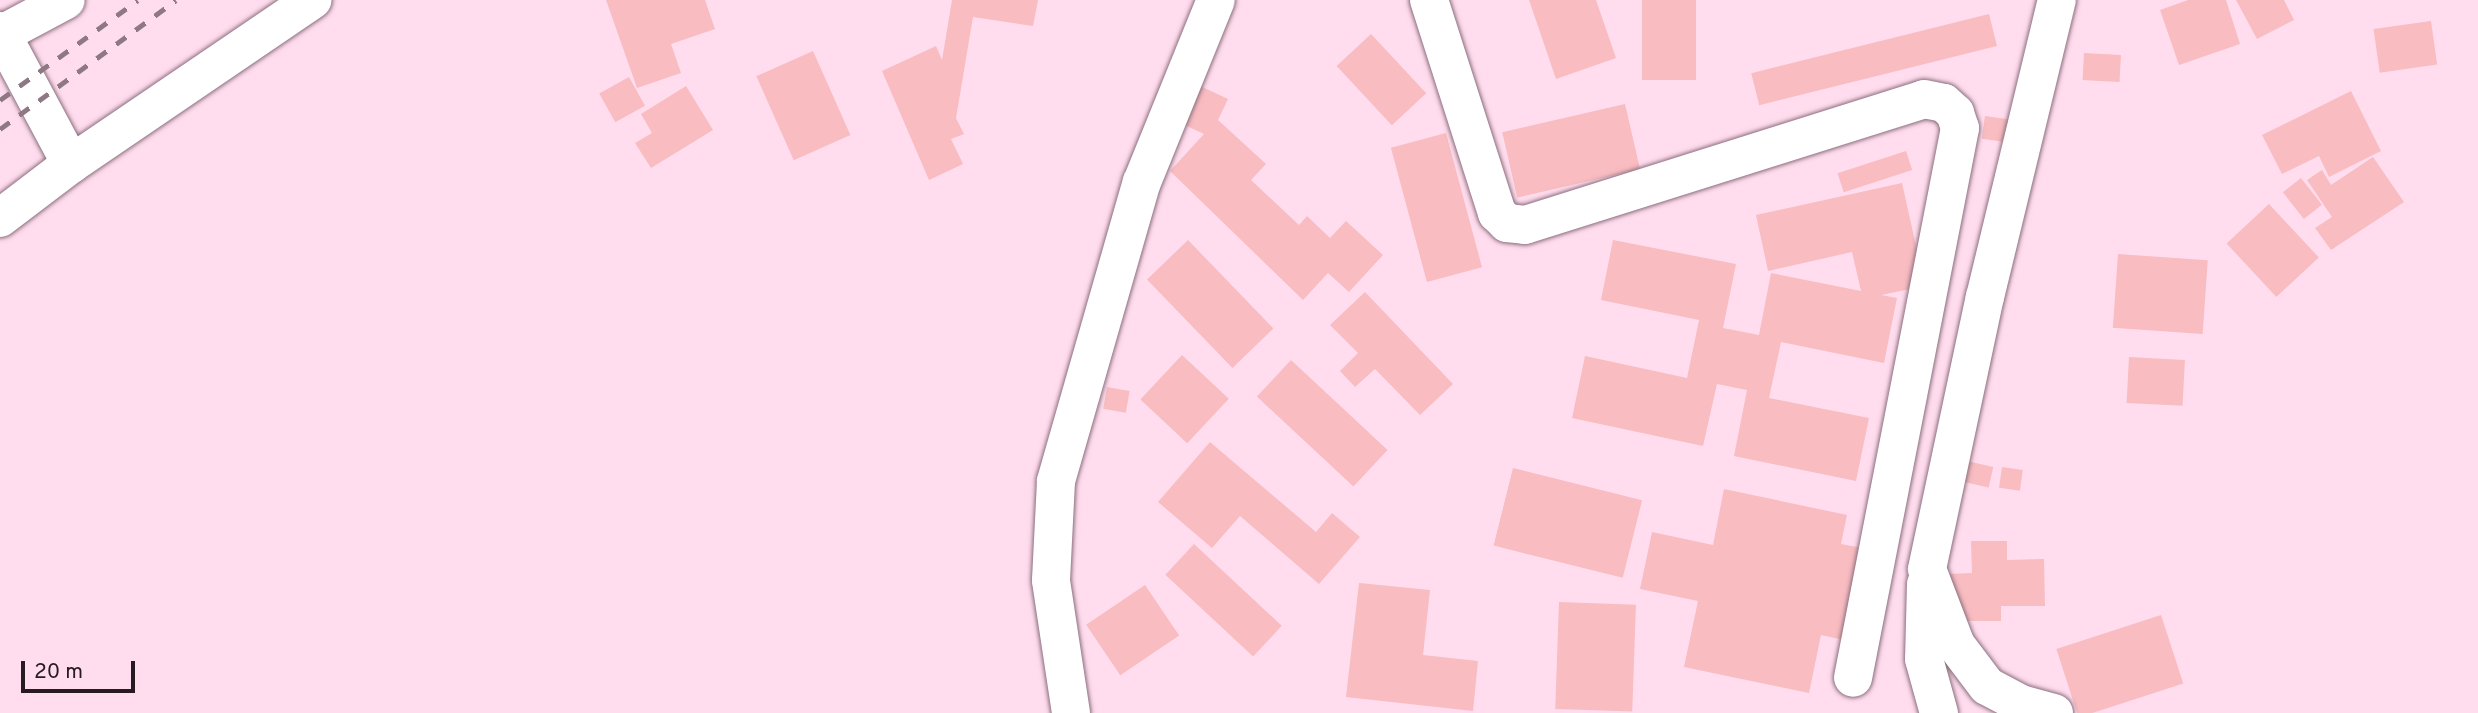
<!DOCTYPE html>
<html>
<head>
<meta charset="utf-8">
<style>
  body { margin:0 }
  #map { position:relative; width:2478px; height:713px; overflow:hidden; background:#fde; font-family:Overpass,sans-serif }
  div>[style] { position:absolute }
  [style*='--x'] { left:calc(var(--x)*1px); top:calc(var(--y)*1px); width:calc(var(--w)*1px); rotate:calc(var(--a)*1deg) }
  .building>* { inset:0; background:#f8bcc1; transform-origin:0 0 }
  .roads { filter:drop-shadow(0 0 2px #8c6e7e) drop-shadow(0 0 2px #8c6e7e) }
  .minor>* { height:38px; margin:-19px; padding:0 19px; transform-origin:19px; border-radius:19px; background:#fff }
  .secondary>* { height:38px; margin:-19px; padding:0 19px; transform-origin:19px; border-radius:19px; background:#fff }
  .rail>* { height:5px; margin-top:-2.5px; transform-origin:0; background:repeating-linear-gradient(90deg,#8e7883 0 12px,transparent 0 24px) }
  span { translate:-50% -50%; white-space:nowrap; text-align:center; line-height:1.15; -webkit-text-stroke:5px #fde; paint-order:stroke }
  .scale { position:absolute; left:21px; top:661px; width:114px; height:32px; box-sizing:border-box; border:4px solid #271b21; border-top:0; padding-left:9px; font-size:21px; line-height:24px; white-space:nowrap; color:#271b21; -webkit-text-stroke:5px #fde; paint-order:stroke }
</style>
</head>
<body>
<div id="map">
  <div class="building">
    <i style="clip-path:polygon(606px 0,705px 0,715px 29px,671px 44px,681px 73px,637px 88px)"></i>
    <i style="clip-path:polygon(952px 0,1038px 0,1033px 26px,973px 17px,956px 118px,964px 134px,951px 139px,963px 164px,929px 180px,882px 71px,936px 46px,942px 60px)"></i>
    <i style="clip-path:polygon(1529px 0,1596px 0,1616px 58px,1556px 79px)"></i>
    <i style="left:1642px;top:0;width:54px;height:80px"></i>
    <i style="clip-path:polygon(2188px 0,2226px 0,2240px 44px,2179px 65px,2160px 10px)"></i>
    <i style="clip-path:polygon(2236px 0,2284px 0,2294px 20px,2257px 39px)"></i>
    <i style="left:1989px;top:14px;width:33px;height:245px;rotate:76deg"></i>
    <i style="left:2431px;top:21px;width:44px;height:58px;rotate:82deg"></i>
    <i style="left:1371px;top:34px;width:81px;height:47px;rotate:47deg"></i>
    <i style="left:813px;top:51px;width:92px;height:62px;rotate:66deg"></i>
    <i style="left:2084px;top:53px;width:37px;height:27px;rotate:3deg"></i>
    <i style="left:629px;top:77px;width:33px;height:34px;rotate:61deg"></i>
    <i style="clip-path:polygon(1196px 84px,1228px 99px,1218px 120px,1266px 164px,1251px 180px,1299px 225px,1307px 216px,1330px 238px,1346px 221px,1383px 255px,1349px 292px,1328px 273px,1303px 300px,1170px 171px,1204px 134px,1178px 122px)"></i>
    <i style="clip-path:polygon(686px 86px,713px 130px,651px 168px,635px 143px,652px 133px,641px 114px)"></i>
    <i style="clip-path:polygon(2351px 91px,2381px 151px,2329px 177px,2319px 156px,2282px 174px,2262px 135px)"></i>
    <i style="left:1625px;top:104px;width:67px;height:126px;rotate:77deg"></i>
    <i style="left:1985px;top:116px;width:27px;height:23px;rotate:8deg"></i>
    <i style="left:1446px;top:133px;width:139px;height:57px;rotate:75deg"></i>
    <i style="left:1906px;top:151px;width:20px;height:72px;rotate:72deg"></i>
    <i style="clip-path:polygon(2373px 157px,2404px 202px,2331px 250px,2315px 228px,2332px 217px,2307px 180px,2322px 170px,2331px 185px)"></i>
    <i style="left:2301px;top:178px;width:34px;height:23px;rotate:52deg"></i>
    <i style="clip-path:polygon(1902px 183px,1925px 286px,1881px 295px,1897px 298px,1884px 363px,1781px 342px,1769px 398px,1869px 418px,1856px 481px,1734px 456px,1747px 390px,1717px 384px,1703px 446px,1572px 418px,1585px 356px,1687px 378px,1699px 320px,1601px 300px,1613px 240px,1736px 264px,1723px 328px,1759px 335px,1771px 273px,1861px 291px,1852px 252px,1768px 271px,1756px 215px)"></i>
    <i style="left:2269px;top:204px;width:73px;height:58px;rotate:47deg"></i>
    <i style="left:1188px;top:240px;width:123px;height:57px;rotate:46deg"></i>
    <i style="left:2118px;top:254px;width:90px;height:74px;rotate:4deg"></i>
    <i style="clip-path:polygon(1365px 292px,1453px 384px,1420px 415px,1375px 369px,1355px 387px,1340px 371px,1358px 353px,1330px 325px)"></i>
    <i style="left:1182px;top:355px;width:64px;height:61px;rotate:43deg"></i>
    <i style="left:2129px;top:357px;width:56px;height:46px;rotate:3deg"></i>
    <i style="left:1291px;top:360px;width:132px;height:50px;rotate:43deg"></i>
    <i style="left:1107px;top:387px;width:23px;height:22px;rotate:10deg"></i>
    <i style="clip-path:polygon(1210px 442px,1316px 532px,1332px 513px,1360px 537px,1319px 584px,1240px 516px,1212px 548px,1158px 502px)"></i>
    <i style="left:1967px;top:461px;width:27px;height:21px;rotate:13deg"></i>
    <i style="left:2002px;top:467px;width:21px;height:21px;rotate:8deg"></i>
    <i style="left:1513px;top:468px;width:133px;height:80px;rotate:14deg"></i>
    <i style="clip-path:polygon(1724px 489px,1847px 515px,1841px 544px,1863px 548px,1844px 640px,1821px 635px,1809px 693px,1684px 667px,1698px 601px,1640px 589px,1652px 532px,1713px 545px)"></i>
    <i style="clip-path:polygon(1971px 541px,2007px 541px,2007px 560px,2044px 559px,2045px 606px,2001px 606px,2001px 621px,1949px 621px,1948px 574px,1972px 573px)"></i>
    <i style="left:1194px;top:544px;width:120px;height:42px;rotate:43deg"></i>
    <i style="clip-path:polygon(1359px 583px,1430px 590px,1423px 655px,1478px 661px,1473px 711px,1346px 697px)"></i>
    <i style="left:1145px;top:585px;width:61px;height:71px;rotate:56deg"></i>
    <i style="left:1559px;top:602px;width:77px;height:107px;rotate:2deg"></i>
    <i style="left:2161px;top:615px;width:72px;height:110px;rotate:72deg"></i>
  </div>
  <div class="roads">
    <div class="minor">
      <i style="--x:1429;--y:0;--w:224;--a:72.3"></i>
      <i style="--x:1497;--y:213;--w:14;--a:45"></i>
      <i style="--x:1507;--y:223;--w:18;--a:6"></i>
      <i style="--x:1525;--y:225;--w:418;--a:-17.5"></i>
      <i style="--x:1924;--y:99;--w:20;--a:11"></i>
      <i style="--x:1944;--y:103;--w:15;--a:42"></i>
      <i style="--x:1955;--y:113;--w:16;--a:72"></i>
      <i style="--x:1960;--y:128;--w:560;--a:101.01"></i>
      <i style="--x:2;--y:34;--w:72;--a:-28"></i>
      <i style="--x:0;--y:218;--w:89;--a:-37.3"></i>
      <i style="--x:1926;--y:584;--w:75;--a:91.5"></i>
      <i style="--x:1924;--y:659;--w:56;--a:74.5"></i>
      <i style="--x:1071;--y:713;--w:134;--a:-98.6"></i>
      <i style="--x:1051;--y:580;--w:99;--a:-87.1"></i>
      <i style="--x:1056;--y:481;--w:311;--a:-74"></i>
      <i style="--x:1142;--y:182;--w:196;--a:-67.9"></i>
      <i style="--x:2054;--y:713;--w:34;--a:-165"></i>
      <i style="--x:2021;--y:704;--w:38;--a:-152"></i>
      <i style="--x:1987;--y:686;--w:51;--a:-127.1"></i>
      <i style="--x:1956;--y:645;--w:81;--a:-110.9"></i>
      <i style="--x:1927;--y:569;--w:278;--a:-78"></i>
      <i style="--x:1985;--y:297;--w:306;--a:-76.4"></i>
    </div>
    <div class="secondary">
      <i style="--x:0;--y:31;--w:151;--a:61.9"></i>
      <i style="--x:71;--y:164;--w:292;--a:-34.2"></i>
    </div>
  </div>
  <div class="rail">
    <i style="--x:0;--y:100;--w:170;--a:-35.9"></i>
    <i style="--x:0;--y:129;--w:218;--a:-36.2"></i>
  </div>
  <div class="scale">20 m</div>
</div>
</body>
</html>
